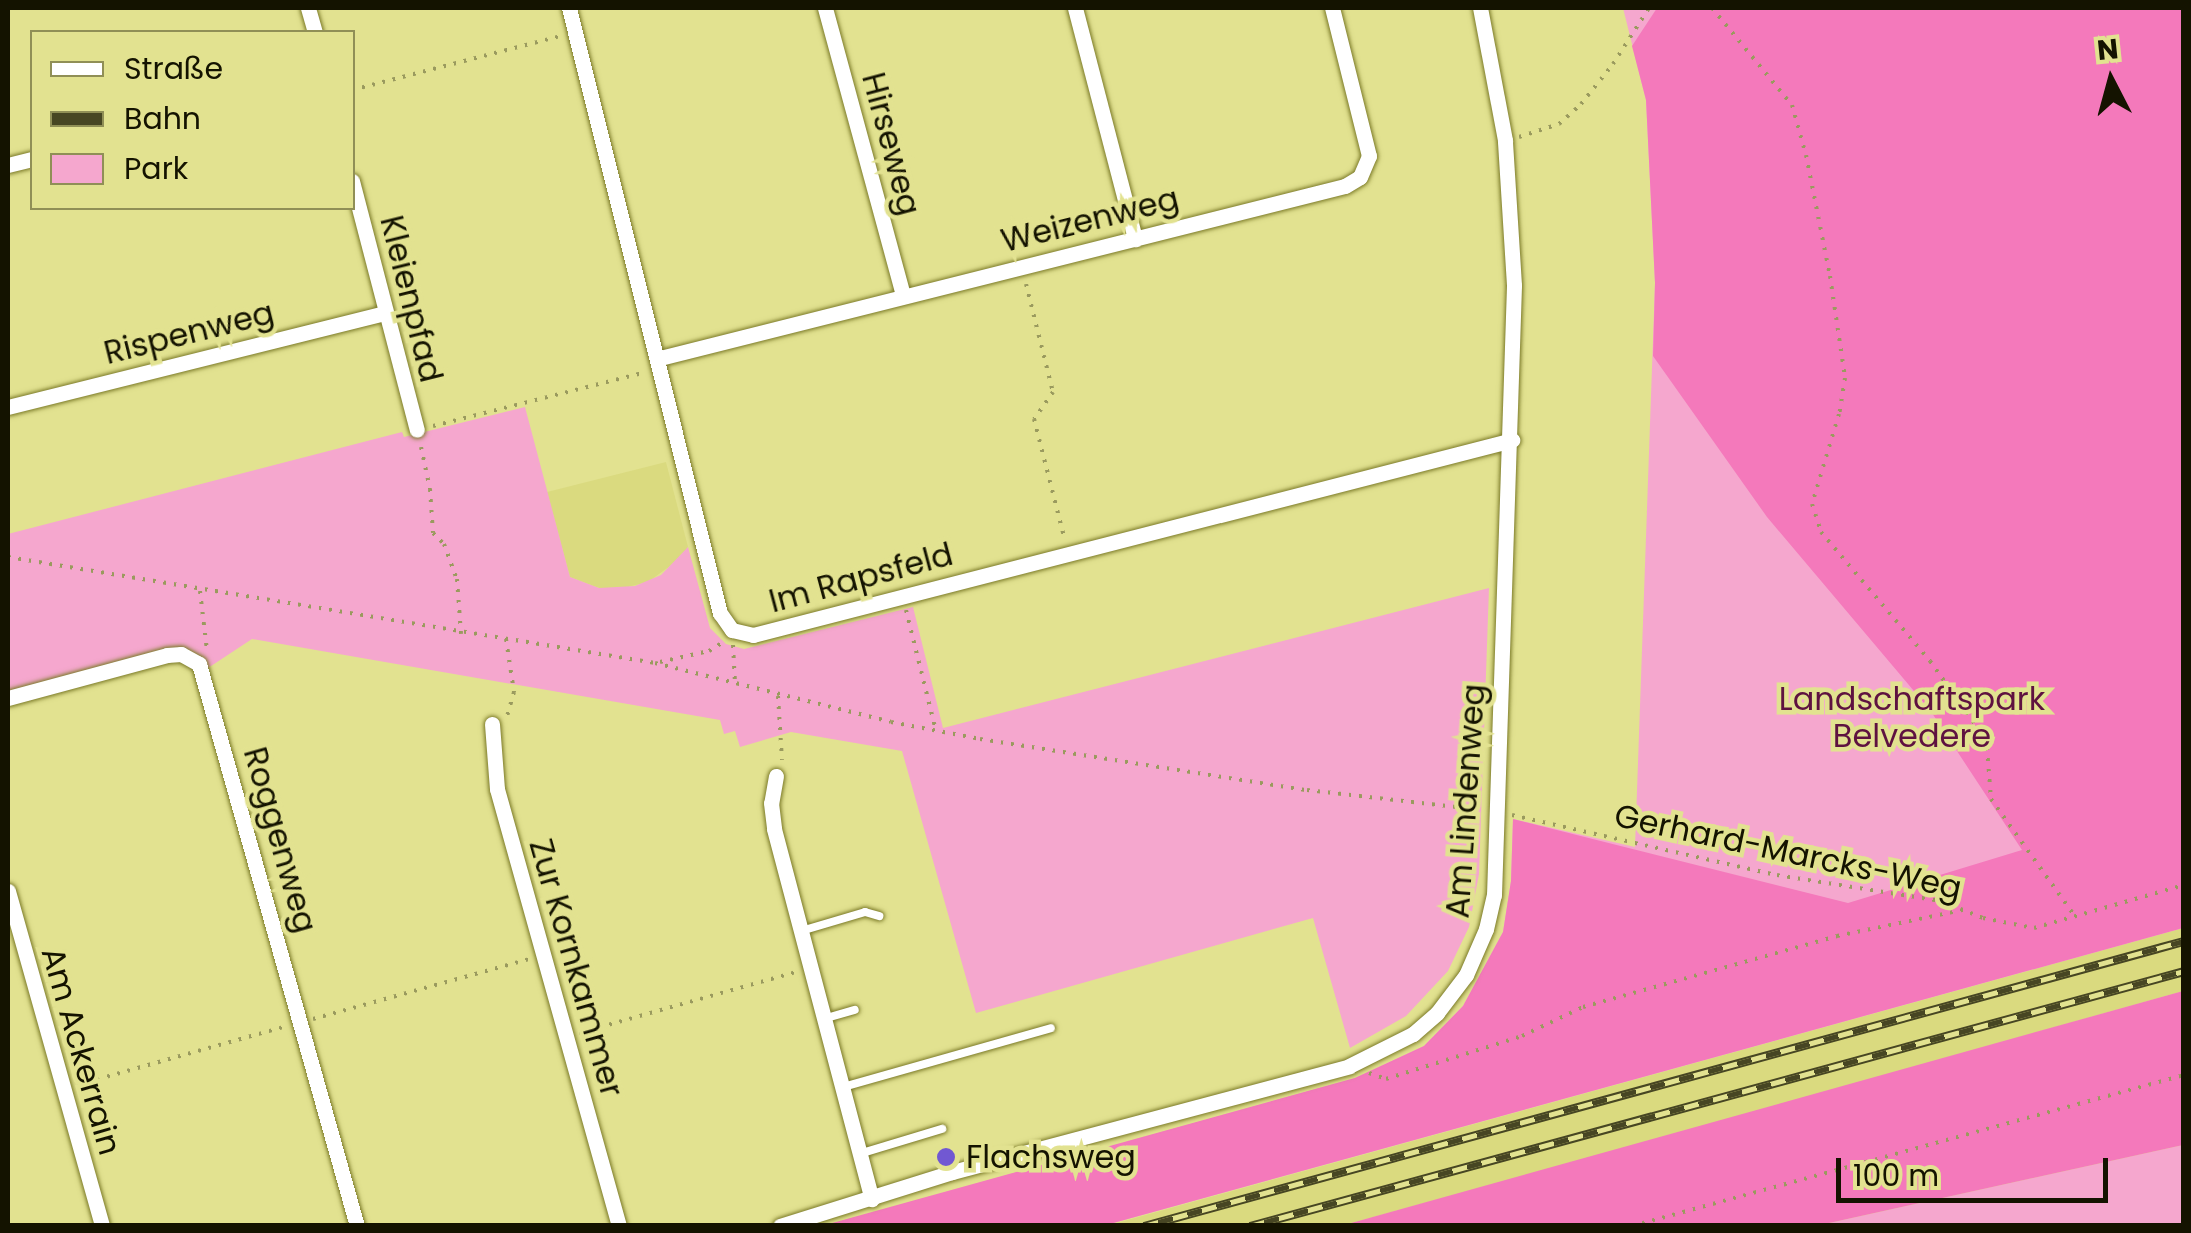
<!DOCTYPE html>
<html>
<head>
<meta charset="utf-8">
<style>
  body { margin:0 }
  #map { position:relative; width:2191px; height:1233px; overflow:hidden; background:#e2e290; font-family:Poppins,sans-serif }
  div>[style] { position:absolute }
  [style*='--x'] { left:calc(var(--x)*1px); top:calc(var(--y)*1px); width:calc(var(--w)*1px); rotate:calc(var(--a)*1deg) }
  .built>* { inset:0; background:#dada7f }
  .green>* { inset:0; background:#f5a7ce }
  .forest>* { inset:0; background:#f479bb }
  .path>* { height:4px; margin-top:-2px; transform-origin:0; background:repeating-linear-gradient(90deg,#9a9a5e 0 2.5px,transparent 0 10.5px) }
  .roads { filter:drop-shadow(0 0 2px #7b7a28) drop-shadow(0 0 2px #7b7a28) }
  .lane>* { height:8px; margin:-4px; padding:0 4px; transform-origin:4px; border-radius:4px; background:#fff }
  .street>* { height:15px; margin:-7.5px; padding:0 7.5px; transform-origin:7.5px; border-radius:7.5px; background:#fff }
  .rail>* { height:9px; margin-top:-4.5px; transform-origin:0; background:repeating-linear-gradient(90deg,#e2e290 0 15px,#474623 0 30px); box-sizing:border-box; border-block:2px solid #474623 }
  .dots>* { width:28px; height:28px; translate:-50% -50%; box-sizing:border-box; border:5px solid #e2e290; border-radius:50% }
  span { translate:-50% -50%; white-space:nowrap; text-align:center; line-height:1.15; -webkit-text-stroke:9px #e2e290; paint-order:stroke }
  .street-label { font-size:32px; color:#141300 }
  .park-label { font-size:32px; color:#5e1240 }
  .poi-label { font-size:32px; color:#141300 }
  .left { translate:0 -50%; text-align:left }
  .frame { position:absolute; inset:0; border:10px solid #141300; pointer-events:none }
  .legend { position:absolute; left:30px; top:30px; width:325px; height:180px; box-sizing:border-box; background:#e2e290; border:2px solid #908f56; margin:0; padding:12px 18px; list-style:none; font-size:30px; color:#141300 }
  .legend li { display:flex; align-items:center; gap:20px; height:50px }
  .legend b { width:50px; border:2px solid #908f56 }
  .north { position:absolute; left:2061px; top:30px; width:100px; height:100px; -webkit-text-stroke:8px #e2e290; paint-order:stroke; rotate:354deg; font-size:28px; font-weight:700; line-height:40px; text-align:center; color:#141300 }
  .north::after { content:''; display:block; margin:auto; width:35px; height:45px; background:#141300; clip-path:polygon(50% 0,100% 100%,50% 72%,0 100%) }
  .scale { position:absolute; left:1836px; top:1158px; width:272px; height:45px; box-sizing:border-box; border:5px solid #141300; border-top:0; padding-left:12px; font-size:30px; line-height:35px; white-space:nowrap; color:#141300; -webkit-text-stroke:8px #e2e290; paint-order:stroke }
</style>
</head>
<body>
<div id="map">
  <div class="built">
    <i style="clip-path:polygon(666px 462px,688px 547px,681px 558px,648px 582px,623px 588px,599px 588px,570px 577px,547px 492px)"></i>
    <i style="clip-path:polygon(2183px 928px,2183px 991px,1586px 1159px,1344px 1225px,1106px 1226px)"></i>
  </div>
  <div class="green">
    <i style="clip-path:polygon(1623px 8px,2183px 8px,2183px 928px,1106px 1225px,825px 1226px,1355px 1078px,1424px 1046px,1463px 1006px,1503px 932px,1511px 881px,1513px 819px,1635px 847px,1655px 283px,1646px 100px)"></i>
    <i style="clip-path:polygon(525px 407px,570px 577px,599px 588px,635px 586px,661px 575px,688px 547px,710px 628px,726px 644px,744px 649px,913px 607px,943px 728px,1489px 588px,1479px 874px,1469px 927px,1448px 971px,1406px 1016px,1350px 1048px,1313px 918px,976px 1013px,902px 751px,791px 732px,740px 747px,735px 731px,724px 734px,720px 720px,252px 639px,208px 668px,197px 654px,170px 649px,8px 692px,8px 534px,402px 432px,404px 437px)"></i>
    <i style="clip-path:polygon(2183px 1145px,2183px 1225px,1820px 1225px)"></i>
  </div>
  <div class="forest">
    <i style="clip-path:polygon(1657px 8px,2183px 8px,2183px 928px,1106px 1225px,825px 1225px,1355px 1078px,1424px 1046px,1463px 1006px,1503px 932px,1511px 881px,1513px 819px,1848px 903px,2022px 850px,1930px 710px,1767px 517px,1653px 356px,1655px 283px,1646px 100px,1632px 46px)"></i>
    <i style="clip-path:polygon(2183px 991px,2183px 1145px,1820px 1225px,1344px 1225px)"></i>
  </div>
  <div class="path">
    <i style="--x:1712;--y:8;--w:126;--a:50.5"></i>
    <i style="--x:1792;--y:105;--w:52;--a:74.4"></i>
    <i style="--x:1806;--y:155;--w:123;--a:78.8"></i>
    <i style="--x:1830;--y:276;--w:103;--a:81.6"></i>
    <i style="--x:1845;--y:378;--w:36;--a:99"></i>
    <i style="--x:1839;--y:414;--w:94;--a:106.7"></i>
    <i style="--x:1812;--y:504;--w:29;--a:72"></i>
    <i style="--x:1821;--y:532;--w:169;--a:49.8"></i>
    <i style="--x:1930;--y:661;--w:86;--a:54.5"></i>
    <i style="--x:1980;--y:731;--w:18;--a:68"></i>
    <i style="--x:1987;--y:748;--w:51;--a:85.5"></i>
    <i style="--x:1991;--y:799;--w:143;--a:54.4"></i>
    <i style="--x:352;--y:90;--w:216;--a:-14.5"></i>
    <i style="--x:1519;--y:137;--w:42;--a:-18"></i>
    <i style="--x:1559;--y:124;--w:30;--a:-42"></i>
    <i style="--x:1581;--y:104;--w:51;--a:-51.3"></i>
    <i style="--x:1613;--y:64;--w:67;--a:-57.3"></i>
    <i style="--x:1026;--y:284;--w:111;--a:76"></i>
    <i style="--x:1053;--y:392;--w:33;--a:125"></i>
    <i style="--x:1034;--y:419;--w:122;--a:75.7"></i>
    <i style="--x:433;--y:426;--w:216;--a:-14.2"></i>
    <i style="--x:421;--y:447;--w:43;--a:77.9"></i>
    <i style="--x:430;--y:489;--w:44;--a:86.1"></i>
    <i style="--x:433;--y:533;--w:16;--a:45"></i>
    <i style="--x:444;--y:544;--w:37;--a:70"></i>
    <i style="--x:457;--y:579;--w:55;--a:85.8"></i>
    <i style="--x:8;--y:557;--w:656;--a:9.3"></i>
    <i style="--x:655;--y:663;--w:243;--a:14"></i>
    <i style="--x:891;--y:722;--w:91;--a:10.8"></i>
    <i style="--x:980;--y:739;--w:331;--a:8.9"></i>
    <i style="--x:1307;--y:790;--w:177;--a:6.5"></i>
    <i style="--x:200;--y:591;--w:60;--a:83.3"></i>
    <i style="--x:906;--y:610;--w:125;--a:76.1"></i>
    <i style="--x:506;--y:639;--w:54;--a:81.4"></i>
    <i style="--x:514;--y:692;--w:26;--a:106"></i>
    <i style="--x:733;--y:645;--w:39;--a:87"></i>
    <i style="--x:660;--y:662;--w:50;--a:-12.7"></i>
    <i style="--x:709;--y:651;--w:15;--a:-32"></i>
    <i style="--x:778;--y:696;--w:64;--a:86.4"></i>
    <i style="--x:1512;--y:815;--w:272;--a:12.8"></i>
    <i style="--x:1777;--y:875;--w:166;--a:9"></i>
    <i style="--x:1941;--y:901;--w:45;--a:22"></i>
    <i style="--x:1983;--y:918;--w:52;--a:11.1"></i>
    <i style="--x:2034;--y:928;--w:156;--a:-16"></i>
    <i style="--x:313;--y:1019;--w:225;--a:-15.5"></i>
    <i style="--x:579;--y:1033;--w:225;--a:-15.7"></i>
    <i style="--x:1369;--y:1073;--w:18;--a:19"></i>
    <i style="--x:1386;--y:1079;--w:143;--a:-17.5"></i>
    <i style="--x:1522;--y:1036;--w:68;--a:-25.4"></i>
    <i style="--x:1583;--y:1007;--w:264;--a:-15.6"></i>
    <i style="--x:1837;--y:936;--w:129;--a:-11.7"></i>
    <i style="--x:77;--y:1085;--w:215;--a:-15.7"></i>
    <i style="--x:1632;--y:1226;--w:572;--a:-15.3"></i>
  </div>
  <div class="roads">
    <div class="lane">
      <i style="--x:801;--y:931;--w:67;--a:-16.5"></i>
      <i style="--x:865;--y:912;--w:15;--a:16"></i>
      <i style="--x:823;--y:1019;--w:33;--a:-16"></i>
      <i style="--x:843;--y:1087;--w:216;--a:-15.8"></i>
      <i style="--x:859;--y:1154;--w:87;--a:-16.8"></i>
    </div>
    <div class="street">
      <i style="--x:308;--y:8;--w:25;--a:74"></i>
      <i style="--x:569;--y:8;--w:624;--a:75.99"></i>
      <i style="--x:720;--y:613;--w:21;--a:55"></i>
      <i style="--x:732;--y:630;--w:22;--a:13"></i>
      <i style="--x:753;--y:635;--w:784;--a:-14.41"></i>
      <i style="--x:825;--y:8;--w:297;--a:74.8"></i>
      <i style="--x:1075;--y:8;--w:239;--a:75.4"></i>
      <i style="--x:8;--y:165;--w:25;--a:-14"></i>
      <i style="--x:352;--y:181;--w:257;--a:75.4"></i>
      <i style="--x:660;--y:358;--w:706;--a:-14.1"></i>
      <i style="--x:1345;--y:186;--w:17;--a:-31"></i>
      <i style="--x:1360;--y:177;--w:23;--a:-67"></i>
      <i style="--x:1369;--y:156;--w:153;--a:-104"></i>
      <i style="--x:8;--y:407;--w:389;--a:-14"></i>
      <i style="--x:8;--y:698;--w:165;--a:-15.1"></i>
      <i style="--x:167;--y:655;--w:14;--a:-4"></i>
      <i style="--x:181;--y:654;--w:21;--a:29"></i>
      <i style="--x:199;--y:664;--w:584;--a:74.3"></i>
      <i style="--x:492;--y:724;--w:65;--a:85.6"></i>
      <i style="--x:497;--y:789;--w:454;--a:74.4"></i>
      <i style="--x:776;--y:776;--w:27;--a:100"></i>
      <i style="--x:771;--y:803;--w:26;--a:83"></i>
      <i style="--x:774;--y:829;--w:383;--a:75.2"></i>
      <i style="--x:8;--y:891;--w:348;--a:74.3"></i>
      <i style="--x:780;--y:1226;--w:180;--a:-17.4"></i>
      <i style="--x:952;--y:1172;--w:411;--a:-14.9"></i>
      <i style="--x:1349;--y:1066;--w:72;--a:-26.6"></i>
      <i style="--x:1413;--y:1034;--w:32;--a:-41"></i>
      <i style="--x:1437;--y:1013;--w:48;--a:-52.7"></i>
      <i style="--x:1466;--y:975;--w:50;--a:-66.5"></i>
      <i style="--x:1486;--y:929;--w:35;--a:-77"></i>
      <i style="--x:1494;--y:895;--w:610;--a:-88.12"></i>
      <i style="--x:1514;--y:285;--w:145;--a:-93.6"></i>
      <i style="--x:1505;--y:140;--w:134;--a:-100.7"></i>
    </div>
  </div>
  <div class="rail">
    <i style="--x:1144;--y:1226;--w:1078;--a:-15.33"></i>
    <i style="--x:1250;--y:1226;--w:968;--a:-15.27"></i>
  </div>
  <div class="dots">
    <i style="left:946px;top:1157px;background:#7158d2"></i>
  </div>
  <div class="street-label">
    <span style="left:891px;top:144px;rotate:75deg">Hirseweg</span>
    <span style="left:1090px;top:220px;rotate:-14deg">Weizenweg</span>
    <span style="left:411px;top:299px;rotate:76deg">Kleienpfad</span>
    <span style="left:189px;top:333px;rotate:-14deg">Rispenweg</span>
    <span style="left:861px;top:578px;rotate:-15deg">Im Rapsfeld</span>
    <span style="left:1466px;top:801px;rotate:-86deg">Am Lindenweg</span>
    <span style="left:280px;top:840px;rotate:74deg">Roggenweg</span>
    <span style="left:1788px;top:852px;rotate:12deg">Gerhard-Marcks-Weg</span>
    <span style="left:576px;top:968px;rotate:74deg">Zur Kornkammer</span>
    <span style="left:81px;top:1051px;rotate:74deg">Am Ackerrain</span>
  </div>
  <div class="park-label">
    <span style="left:1912px;top:718px">Landschaftspark<br>Belvedere</span>
  </div>
  <div class="poi-label">
    <span class="left" style="left:966px;top:1157px">Flachsweg</span>
  </div>
  <div class="frame"></div>
  <ul class="legend">
  <li><b style="height:12px;background:#fff"></b>Straße</li>
  <li><b style="height:12px;background:#474623"></b>Bahn</li>
  <li><b style="height:28px;background:#f5a7ce"></b>Park</li>
  </ul>
  <div class="north">N</div>
  <div class="scale">100 m</div>
</div>
</body>
</html>
